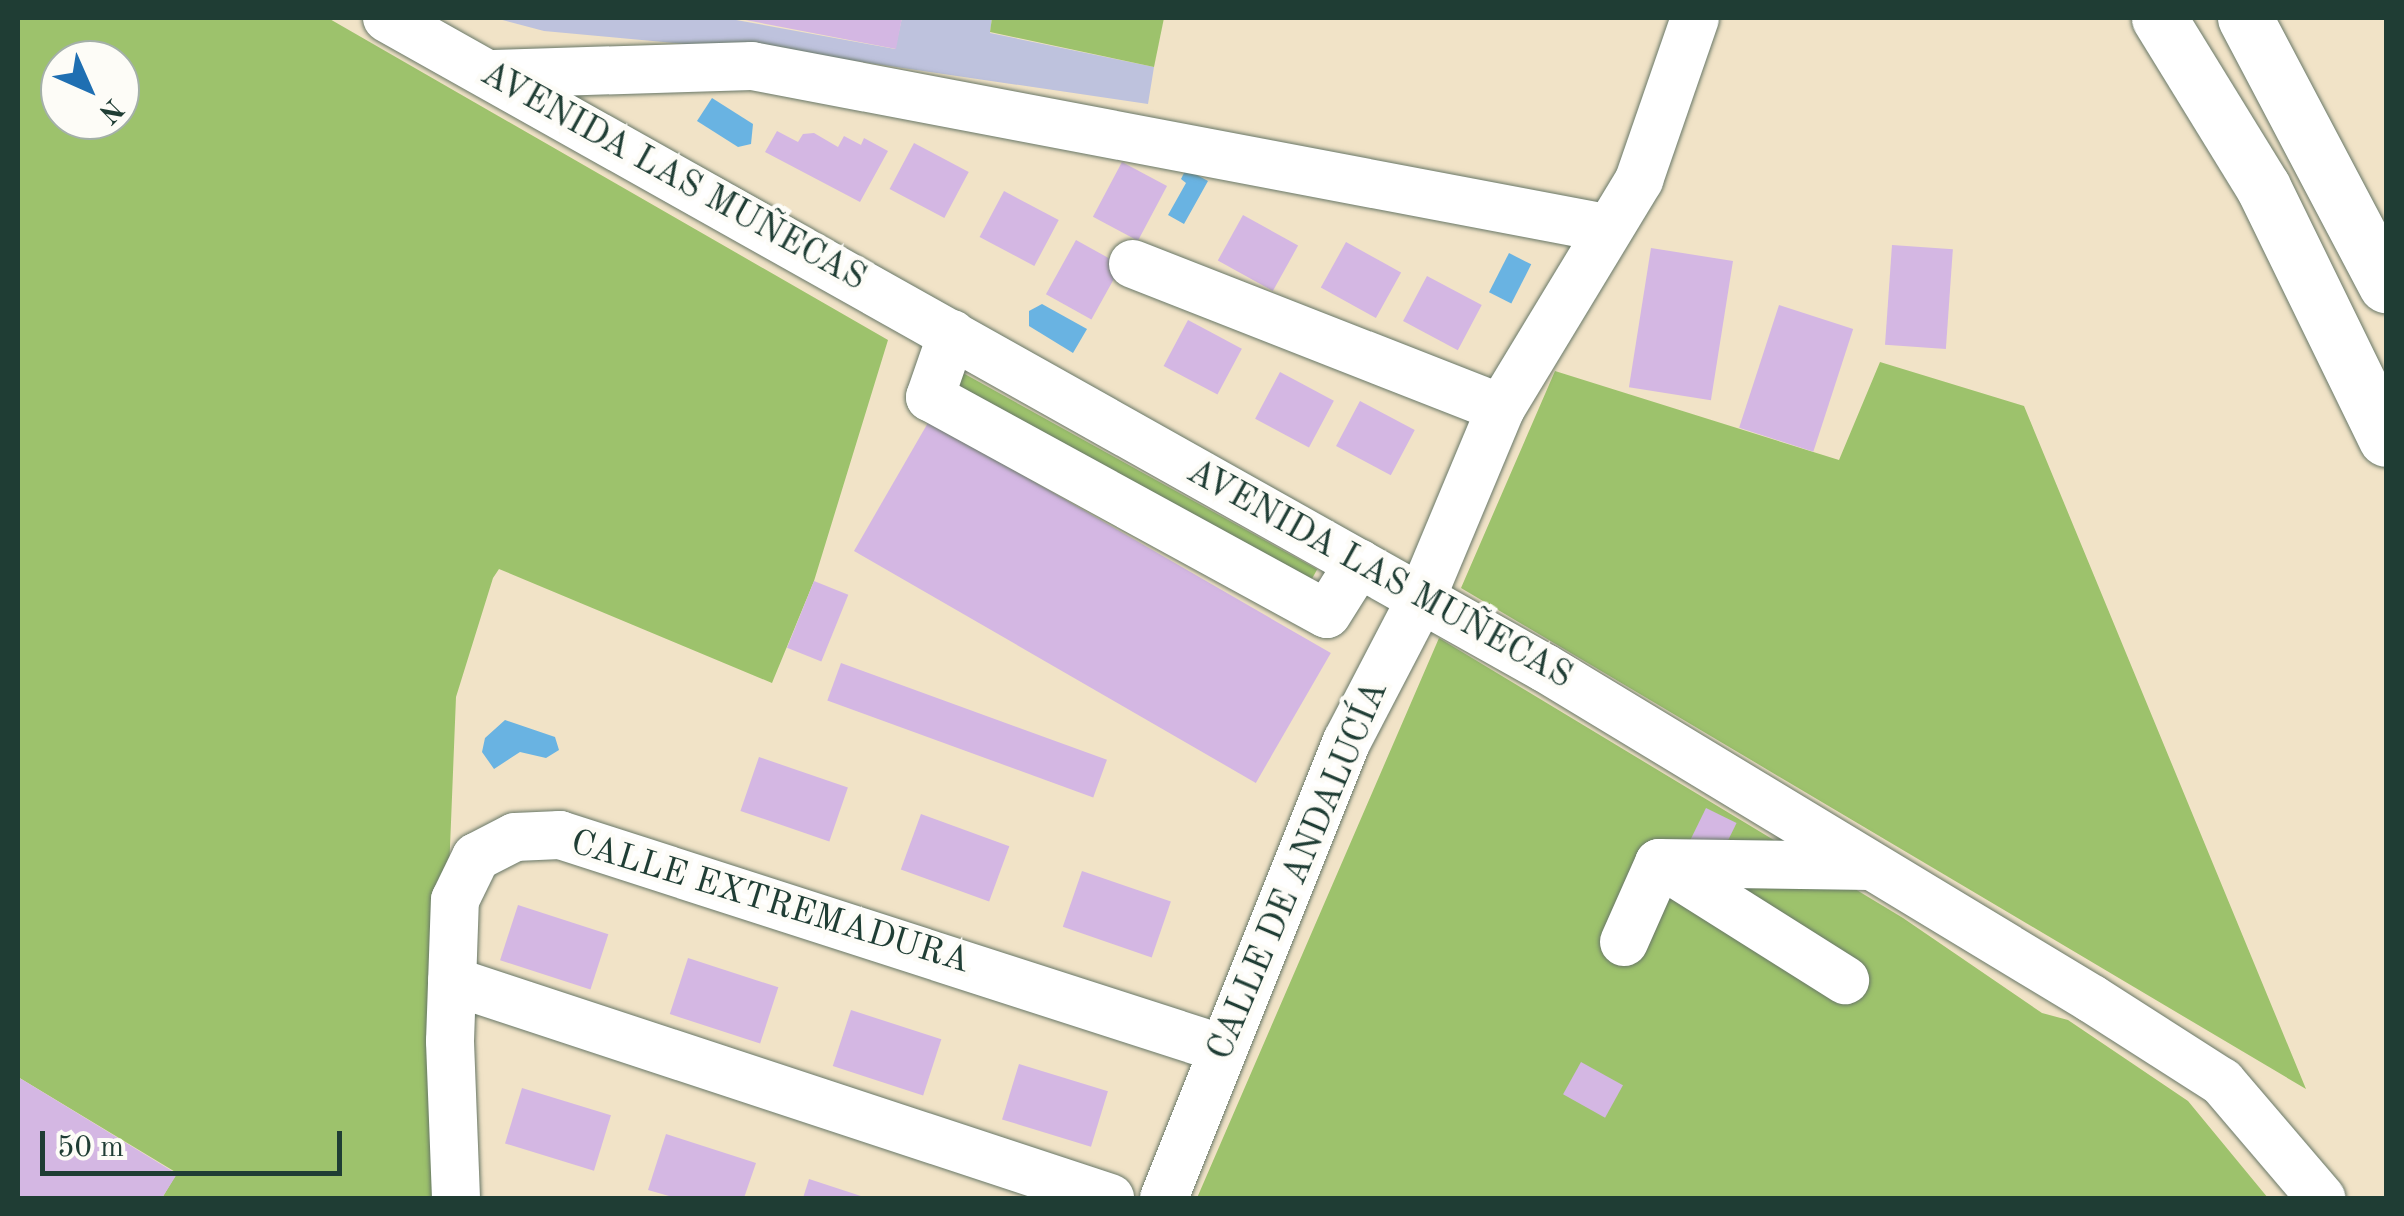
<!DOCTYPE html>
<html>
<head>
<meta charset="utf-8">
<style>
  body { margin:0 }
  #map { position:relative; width:2404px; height:1216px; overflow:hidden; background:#f1e3c7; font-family:"Old Standard TT",serif }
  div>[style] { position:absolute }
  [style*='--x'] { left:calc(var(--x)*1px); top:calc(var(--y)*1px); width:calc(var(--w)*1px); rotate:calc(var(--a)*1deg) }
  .industrial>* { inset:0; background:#bec2dd }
  .green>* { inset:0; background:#9dc26c; transform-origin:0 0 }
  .water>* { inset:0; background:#69b3e2; transform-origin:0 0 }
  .building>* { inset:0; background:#d4b7e3; transform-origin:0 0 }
  .roads { filter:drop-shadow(0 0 2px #687767) drop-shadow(0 0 2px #687767) }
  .minor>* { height:48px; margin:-24px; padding:0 24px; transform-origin:24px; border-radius:24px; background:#fff }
  .highway>* { height:55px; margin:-27.5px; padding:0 27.5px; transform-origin:27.5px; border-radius:27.5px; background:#fff }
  span { translate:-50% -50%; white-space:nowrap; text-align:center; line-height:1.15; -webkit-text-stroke:9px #fdfcf7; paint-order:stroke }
  .street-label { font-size:35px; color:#1f3d34 }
  .frame { position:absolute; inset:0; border:20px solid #1f3d34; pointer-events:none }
  .north { position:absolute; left:40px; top:40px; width:100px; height:100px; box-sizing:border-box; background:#fdfcf7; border:2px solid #a4b0a9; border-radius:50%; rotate:135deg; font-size:28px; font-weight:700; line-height:40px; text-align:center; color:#1f3d34 }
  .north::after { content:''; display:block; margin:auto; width:35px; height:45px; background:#1f6fb2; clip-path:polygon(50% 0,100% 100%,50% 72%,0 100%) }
  .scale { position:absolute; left:40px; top:1131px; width:302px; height:45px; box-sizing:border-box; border:5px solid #1f3d34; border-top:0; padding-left:12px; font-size:30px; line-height:35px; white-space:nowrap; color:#1f3d34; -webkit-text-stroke:8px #fdfcf7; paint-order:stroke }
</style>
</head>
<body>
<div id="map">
  <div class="industrial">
    <i style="clip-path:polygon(495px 18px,725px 18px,895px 49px,902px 18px,992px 18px,990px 33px,1154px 67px,1148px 104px,828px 57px,544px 31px)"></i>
  </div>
  <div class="green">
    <i style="clip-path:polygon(evenodd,18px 18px,328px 18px,888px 340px,814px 581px,772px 683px,499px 569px,493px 578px,456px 697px,436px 1198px,162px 1198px,177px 1173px,18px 1077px,18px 18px,60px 60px,120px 60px,120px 120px,60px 120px,60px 60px)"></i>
    <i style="clip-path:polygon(992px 18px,1164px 18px,1154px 67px,990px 32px)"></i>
    <i style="clip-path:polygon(1880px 362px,2024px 406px,2306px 1089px,1461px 588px,1555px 371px,1839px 460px)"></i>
    <i style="left:963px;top:373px;width:405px;height:15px;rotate:29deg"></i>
    <i style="clip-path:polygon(1439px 638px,1903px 918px,2042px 1013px,2068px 1020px,2188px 1101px,2268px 1198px,1197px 1198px)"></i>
  </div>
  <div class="water">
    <i style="clip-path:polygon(712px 98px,753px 124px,751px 144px,738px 147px,697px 121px)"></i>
    <i style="clip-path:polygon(1186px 169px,1208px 181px,1184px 224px,1168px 215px,1186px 183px,1181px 179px)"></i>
    <i style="left:1509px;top:253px;width:25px;height:44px;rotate:27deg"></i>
    <i style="clip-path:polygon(1042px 304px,1087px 329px,1073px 353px,1029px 326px,1029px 311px)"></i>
    <i style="clip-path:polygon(505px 720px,555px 737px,559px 750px,546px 758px,520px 752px,494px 769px,482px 752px,485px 738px)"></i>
  </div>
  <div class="building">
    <i style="clip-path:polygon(735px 18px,902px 18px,896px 49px)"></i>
    <i style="clip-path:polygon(777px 131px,798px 142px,803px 134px,814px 133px,838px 147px,844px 136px,861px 145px,864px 138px,888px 151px,860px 202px,765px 152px)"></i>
    <i style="left:914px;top:143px;width:62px;height:52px;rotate:28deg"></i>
    <i style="left:1122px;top:162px;width:51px;height:62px;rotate:28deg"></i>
    <i style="left:1004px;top:191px;width:62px;height:52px;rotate:28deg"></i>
    <i style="left:1243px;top:215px;width:63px;height:52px;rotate:29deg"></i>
    <i style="left:1076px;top:240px;width:52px;height:62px;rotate:29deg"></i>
    <i style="left:1346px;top:242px;width:63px;height:52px;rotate:29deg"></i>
    <i style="left:1892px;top:245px;width:61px;height:100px;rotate:4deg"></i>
    <i style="left:1651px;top:248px;width:83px;height:141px;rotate:9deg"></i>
    <i style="left:1427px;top:276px;width:62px;height:51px;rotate:28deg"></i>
    <i style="left:1779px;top:305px;width:78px;height:129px;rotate:18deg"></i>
    <i style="left:1188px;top:320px;width:61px;height:52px;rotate:28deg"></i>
    <i style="left:1280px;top:372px;width:61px;height:53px;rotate:28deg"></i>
    <i style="left:1360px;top:401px;width:62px;height:51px;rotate:28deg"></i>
    <i style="left:929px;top:421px;width:464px;height:150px;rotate:30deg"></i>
    <i style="left:814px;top:581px;width:37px;height:72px;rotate:22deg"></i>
    <i style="left:841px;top:663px;width:283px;height:40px;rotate:20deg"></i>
    <i style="left:759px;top:757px;width:94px;height:57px;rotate:19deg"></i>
    <i style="left:1706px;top:808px;width:34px;height:36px;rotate:26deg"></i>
    <i style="left:921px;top:814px;width:94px;height:59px;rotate:20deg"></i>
    <i style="left:1082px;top:871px;width:94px;height:59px;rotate:19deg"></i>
    <i style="left:518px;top:905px;width:95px;height:58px;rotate:18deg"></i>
    <i style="left:688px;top:958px;width:95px;height:59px;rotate:18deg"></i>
    <i style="left:851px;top:1010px;width:95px;height:59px;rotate:18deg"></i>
    <i style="left:1581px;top:1062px;width:48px;height:37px;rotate:29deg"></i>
    <i style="left:1019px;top:1064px;width:93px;height:58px;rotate:17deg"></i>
    <i style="clip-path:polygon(18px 1077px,177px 1174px,162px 1198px,18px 1198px)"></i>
    <i style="left:522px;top:1088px;width:93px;height:58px;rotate:17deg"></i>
    <i style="clip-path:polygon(666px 1134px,756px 1163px,744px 1198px,676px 1198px,648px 1190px)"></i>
    <i style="clip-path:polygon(809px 1179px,867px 1198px,803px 1198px)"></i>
  </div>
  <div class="roads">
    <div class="minor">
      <i style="--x:387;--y:18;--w:1328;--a:29.31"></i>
      <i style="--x:1545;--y:668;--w:639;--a:31.18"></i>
      <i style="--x:2092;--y:999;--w:154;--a:32.6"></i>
      <i style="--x:2222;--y:1082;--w:153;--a:49.5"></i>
      <i style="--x:494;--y:74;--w:258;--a:-1.8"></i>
      <i style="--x:752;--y:66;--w:868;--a:10.75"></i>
      <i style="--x:1133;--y:264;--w:395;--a:21.4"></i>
      <i style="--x:952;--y:334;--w:67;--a:109.2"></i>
      <i style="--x:930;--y:397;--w:452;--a:28.7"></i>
      <i style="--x:1327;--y:614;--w:60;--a:-57.9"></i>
      <i style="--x:1659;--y:863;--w:220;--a:32.2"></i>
      <i style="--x:1624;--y:942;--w:86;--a:-66.1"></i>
      <i style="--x:1659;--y:863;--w:211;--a:0.8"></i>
      <i style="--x:452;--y:981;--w:693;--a:18.25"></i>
      <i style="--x:456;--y:1198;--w:157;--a:-92.2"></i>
      <i style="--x:450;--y:1041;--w:141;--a:-88"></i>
      <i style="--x:455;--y:900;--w:48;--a:-64"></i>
      <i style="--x:476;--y:857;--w:44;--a:-27.1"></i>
      <i style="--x:515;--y:837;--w:45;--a:-2.5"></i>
      <i style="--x:560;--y:835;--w:697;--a:17.89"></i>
      <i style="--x:1164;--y:1198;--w:492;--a:-68.2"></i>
      <i style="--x:1347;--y:741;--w:160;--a:-62.5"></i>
      <i style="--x:1421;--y:599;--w:207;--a:-67.3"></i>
      <i style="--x:1501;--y:408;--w:267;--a:-58.8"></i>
      <i style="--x:1639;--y:180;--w:171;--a:-70.9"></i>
    </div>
    <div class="highway">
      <i style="--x:2159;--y:18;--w:198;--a:58.4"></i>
      <i style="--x:2263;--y:187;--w:280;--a:64"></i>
      <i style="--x:2245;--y:18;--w:302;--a:62.2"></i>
    </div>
  </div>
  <div class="street-label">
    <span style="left:673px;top:177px;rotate:29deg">AVENIDA LAS MUÑECAS</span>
    <span style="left:1379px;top:575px;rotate:29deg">AVENIDA LAS MUÑECAS</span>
    <span style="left:1299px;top:871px;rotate:-67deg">CALLE DE ANDALUCÍA</span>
    <span style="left:770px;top:903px;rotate:17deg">CALLE EXTREMADURA</span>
  </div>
  <div class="frame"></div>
  <div class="north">N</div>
  <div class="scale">50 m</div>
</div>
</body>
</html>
